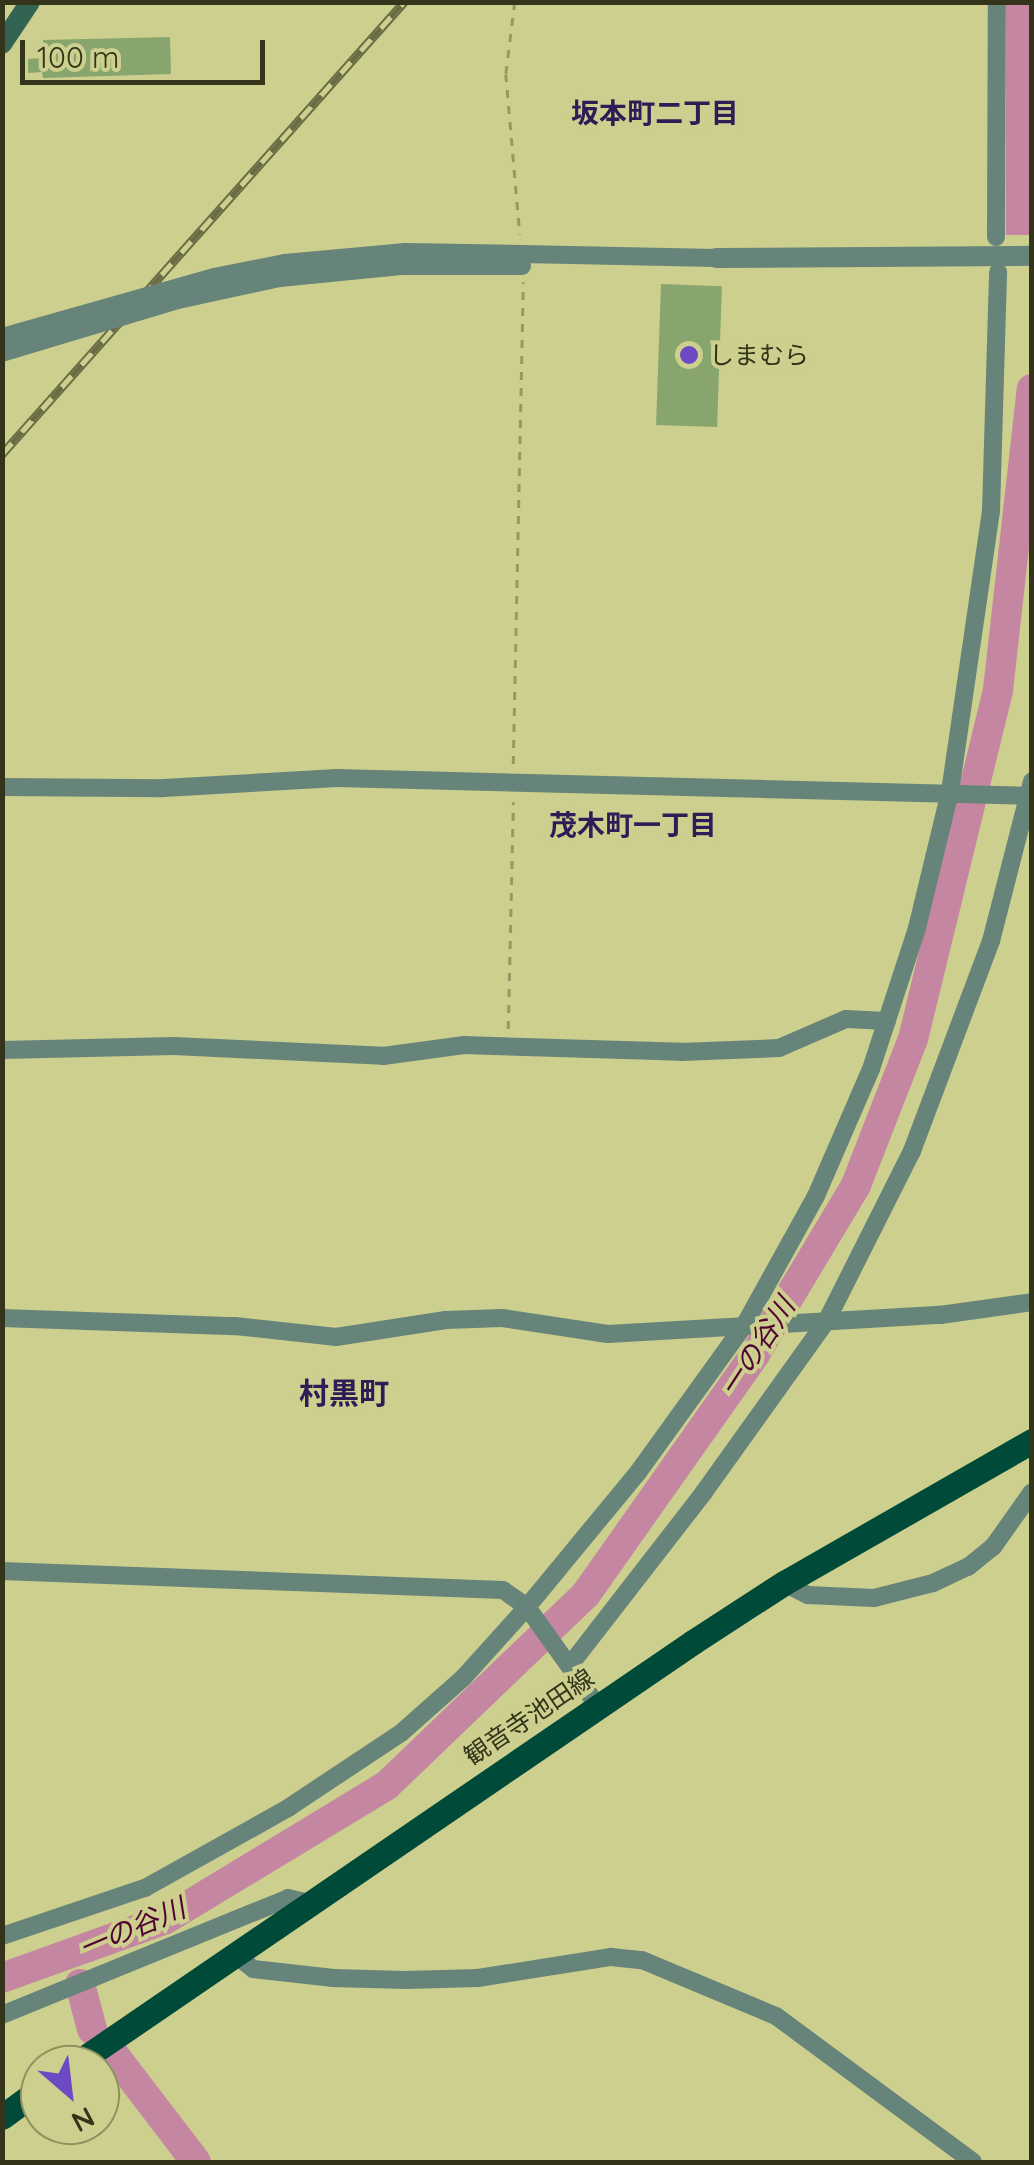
<!DOCTYPE html>
<html>
<head>
<meta charset="utf-8">
<style>
  body { margin:0 }
  #map { position:relative; width:1034px; height:2165px; overflow:hidden; background:#cccf8e; font-family:Quicksand,"Noto Sans JP",sans-serif }
  div>[style] { position:absolute }
  [style*='--x'] { left:calc(var(--x)*1px); top:calc(var(--y)*1px); width:calc(var(--w)*1px); rotate:calc(var(--a)*1deg) }
  .water>* { inset:0; background:#c586a2; transform-origin:0 0 }
  .river>* { height:30px; margin:-15px; padding:0 15px; transform-origin:15px; border-radius:15px; background:#c586a2 }
  .building>* { inset:0; background:#87a56c; transform-origin:0 0 }
  .path>* { height:2.5px; margin-top:-1.25px; transform-origin:0; background:repeating-linear-gradient(90deg,#979965 0 8px,transparent 0 16px) }
  .minor>* { height:18px; margin:-9px; padding:0 9px; transform-origin:9px; border-radius:9px; background:#668479 }
  .tertiary>* { height:20px; margin:-10px; padding:0 10px; transform-origin:10px; border-radius:10px; background:#668479 }
  .secondary>* { height:20px; margin:-10px; padding:0 10px; transform-origin:10px; border-radius:10px; background:#336353 }
  .primary>* { height:25px; margin:-12.5px; padding:0 12.5px; transform-origin:12.5px; border-radius:12.5px; background:#004a39 }
  .rail>* { height:9px; margin-top:-4.5px; transform-origin:0; background:repeating-linear-gradient(90deg,#cccf8e 0 15px,#6a6c43 0 30px); box-sizing:border-box; border-block:2px solid #6a6c43 }
  .minor-bridge>* { height:18px; margin:-9px; padding:0 9px; transform-origin:9px; border-radius:9px; background:#668479 }
  .dots>* { width:28px; height:28px; translate:-50% -50%; box-sizing:border-box; border:5px solid #cccf8e; border-radius:50% }
  span { translate:-50% -50%; white-space:nowrap; text-align:center; line-height:1.15; -webkit-text-stroke:8px #cccf8e; paint-order:stroke }
  .poi-label { font-size:25px; color:#333419 }
  .left { translate:0 -50%; text-align:left }
  .street-label { font-size:25px; color:#333419 }
  .neighbourhood-label { font-size:28px; color:#2c1d57; font-weight:700 }
  .water-label { font-size:28px; color:#500332; font-style:italic }
  .quarter-label { font-size:30px; color:#2c1d57; font-weight:700 }
  .frame { position:absolute; inset:0; border:5px solid #333419; pointer-events:none }
  .north { position:absolute; left:20px; top:2045px; width:100px; height:100px; box-sizing:border-box; background:#cccf8e; border:2px solid #8f915f; border-radius:50%; rotate:152deg; font-size:28px; font-weight:700; line-height:40px; text-align:center; color:#333419 }
  .north::after { content:''; display:block; margin:auto; width:35px; height:45px; background:#6b4ac3; clip-path:polygon(50% 0,100% 100%,50% 72%,0 100%) }
  .scale { position:absolute; left:20px; top:40px; width:245px; height:45px; box-sizing:border-box; border:5px solid #333419; border-top:0; padding-left:12px; font-size:30px; line-height:35px; white-space:nowrap; color:#333419; -webkit-text-stroke:8px #cccf8e; paint-order:stroke }
</style>
</head>
<body>
<div id="map">
  <div class="water">
    <i style="left:1006px;top:3px;width:25px;height:232px"></i>
  </div>
  <div class="river">
    <i style="--x:2;--y:1978;--w:174;--a:-19.8"></i>
    <i style="--x:166;--y:1919;--w:258;--a:-31.2"></i>
    <i style="--x:387;--y:1785;--w:276;--a:-43.8"></i>
    <i style="--x:586;--y:1594;--w:294;--a:-54.8"></i>
    <i style="--x:755;--y:1354;--w:197;--a:-59.1"></i>
    <i style="--x:856;--y:1185;--w:157;--a:-68.7"></i>
    <i style="--x:913;--y:1039;--w:359;--a:-76.3"></i>
    <i style="--x:998;--y:690;--w:303;--a:-83.6"></i>
    <i style="--x:80;--y:1984;--w:47;--a:75.1"></i>
    <i style="--x:112;--y:2052;--w:138;--a:52.6"></i>
  </div>
  <div class="building">
    <i style="clip-path:polygon(170px 37px,171px 74px,43px 78px,42px 72px,28px 73px,28px 59px,43px 58px,43px 40px)"></i>
    <i style="left:661px;top:284px;width:61px;height:141px;rotate:2deg"></i>
  </div>
  <div class="path">
    <i style="--x:515;--y:2;--w:73;--a:97.1"></i>
    <i style="--x:506;--y:74;--w:161;--a:85"></i>
    <i style="--x:513;--y:764;--w:482;--a:-88.8"></i>
    <i style="--x:508;--y:1029;--w:227;--a:-88.7"></i>
  </div>
  <div class="minor">
    <i style="--x:996;--y:237;--w:235;--a:-89.8"></i>
    <i style="--x:522;--y:254;--w:194;--a:1.2"></i>
    <i style="--x:2;--y:787;--w:162;--a:0.4"></i>
    <i style="--x:164;--y:788;--w:173;--a:-3.3"></i>
    <i style="--x:337;--y:778;--w:695;--a:1.48"></i>
    <i style="--x:2;--y:1050;--w:172;--a:-1.3"></i>
    <i style="--x:174;--y:1046;--w:209;--a:2.7"></i>
    <i style="--x:383;--y:1056;--w:82;--a:-7.7"></i>
    <i style="--x:464;--y:1045;--w:217;--a:1.8"></i>
    <i style="--x:681;--y:1052;--w:98;--a:-2.3"></i>
    <i style="--x:779;--y:1048;--w:73;--a:-23.4"></i>
    <i style="--x:846;--y:1019;--w:41;--a:2.8"></i>
    <i style="--x:2;--y:1318;--w:233;--a:2"></i>
    <i style="--x:235;--y:1326;--w:102;--a:6.2"></i>
    <i style="--x:336;--y:1337;--w:111;--a:-8.8"></i>
    <i style="--x:446;--y:1320;--w:56;--a:-2"></i>
    <i style="--x:502;--y:1318;--w:107;--a:8.6"></i>
    <i style="--x:608;--y:1334;--w:333;--a:-3.3"></i>
    <i style="--x:940;--y:1315;--w:93;--a:-8"></i>
    <i style="--x:2;--y:1571;--w:501;--a:2.17"></i>
    <i style="--x:503;--y:1590;--w:29;--a:35"></i>
    <i style="--x:527;--y:1607;--w:122;--a:54.4"></i>
    <i style="--x:784;--y:1583;--w:27;--a:27"></i>
    <i style="--x:808;--y:1595;--w:66;--a:2.6"></i>
    <i style="--x:874;--y:1598;--w:61;--a:-14.3"></i>
    <i style="--x:933;--y:1583;--w:38;--a:-25"></i>
    <i style="--x:968;--y:1567;--w:32;--a:-39"></i>
    <i style="--x:993;--y:1547;--w:67;--a:-54.7"></i>
    <i style="--x:570;--y:1665;--w:219;--a:-52.2"></i>
    <i style="--x:704;--y:1492;--w:211;--a:-54.4"></i>
    <i style="--x:827;--y:1320;--w:189;--a:-63.3"></i>
    <i style="--x:912;--y:1151;--w:224;--a:-69.4"></i>
    <i style="--x:991;--y:941;--w:165;--a:-75.6"></i>
    <i style="--x:2;--y:1936;--w:151;--a:-18.6"></i>
    <i style="--x:145;--y:1888;--w:164;--a:-29.2"></i>
    <i style="--x:288;--y:1808;--w:136;--a:-33.6"></i>
    <i style="--x:401;--y:1733;--w:84;--a:-41.6"></i>
    <i style="--x:464;--y:1677;--w:94;--a:-48"></i>
    <i style="--x:527;--y:1607;--w:176;--a:-50.5"></i>
    <i style="--x:639;--y:1471;--w:181;--a:-54.2"></i>
    <i style="--x:745;--y:1324;--w:146;--a:-61"></i>
    <i style="--x:816;--y:1196;--w:138;--a:-66.6"></i>
    <i style="--x:871;--y:1069;--w:148;--a:-71.9"></i>
    <i style="--x:917;--y:928;--w:140;--a:-76.4"></i>
    <i style="--x:950;--y:792;--w:284;--a:-81.7"></i>
    <i style="--x:991;--y:511;--w:239;--a:-88.3"></i>
    <i style="--x:234;--y:1954;--w:24;--a:38"></i>
    <i style="--x:253;--y:1969;--w:81;--a:6.4"></i>
    <i style="--x:333;--y:1978;--w:72;--a:1.6"></i>
    <i style="--x:405;--y:1980;--w:73;--a:-1.6"></i>
    <i style="--x:478;--y:1978;--w:135;--a:-9"></i>
    <i style="--x:611;--y:1957;--w:31;--a:6"></i>
    <i style="--x:642;--y:1960;--w:145;--a:22.7"></i>
    <i style="--x:776;--y:2016;--w:245;--a:36.5"></i>
    <i style="--x:2;--y:2015;--w:309;--a:-22.2"></i>
    <i style="--x:288;--y:1898;--w:22;--a:13"></i>
  </div>
  <div class="tertiary">
    <i style="--x:716;--y:258;--w:316;--a:-0.4"></i>
  </div>
  <div class="secondary">
    <i style="--x:2;--y:44;--w:50;--a:-56.3"></i>
  </div>
  <div class="primary">
    <i style="--x:74;--y:2065;--w:750;--a:-34.35"></i>
    <i style="--x:693;--y:1642;--w:108;--a:-33"></i>
    <i style="--x:784;--y:1583;--w:286;--a:-29.8"></i>
    <i style="--x:2;--y:2117;--w:47;--a:-36.4"></i>
  </div>
  <div class="rail">
    <i style="--x:2;--y:454;--w:605;--a:-48.35"></i>
  </div>
  <div class="minor-bridge">
    <i style="--x:2;--y:337;--w:220;--a:-15.8"></i>
    <i style="--x:214;--y:277;--w:72;--a:-11.2"></i>
    <i style="--x:285;--y:263;--w:121;--a:-5.2"></i>
    <i style="--x:405;--y:252;--w:117;--a:1"></i>
    <i style="--x:2;--y:353;--w:184;--a:-16.8"></i>
    <i style="--x:178;--y:300;--w:104;--a:-12.2"></i>
    <i style="--x:280;--y:278;--w:124;--a:-5.6"></i>
    <i style="--x:403;--y:266;--w:119;--a:0"></i>
  </div>
  <div class="dots">
    <i style="left:689px;top:355px;background:#6b4ac3"></i>
  </div>
  <div class="poi-label">
    <span class="left" style="left:709px;top:355px">しまむら</span>
  </div>
  <div class="street-label">
    <span style="left:529px;top:1717px;rotate:-34deg">観音寺池田線</span>
  </div>
  <div class="neighbourhood-label">
    <span style="left:655px;top:113px">坂本町二丁目</span>
    <span style="left:633px;top:825px">茂木町一丁目</span>
  </div>
  <div class="water-label">
    <span style="left:757px;top:1347px;rotate:-57deg">一の谷川</span>
    <span style="left:132px;top:1928px;rotate:-23deg">一の谷川</span>
  </div>
  <div class="quarter-label">
    <span style="left:344px;top:1393px">村黒町</span>
  </div>
  <div class="frame"></div>
  <div class="north">N</div>
  <div class="scale">100 m</div>
</div>
</body>
</html>
